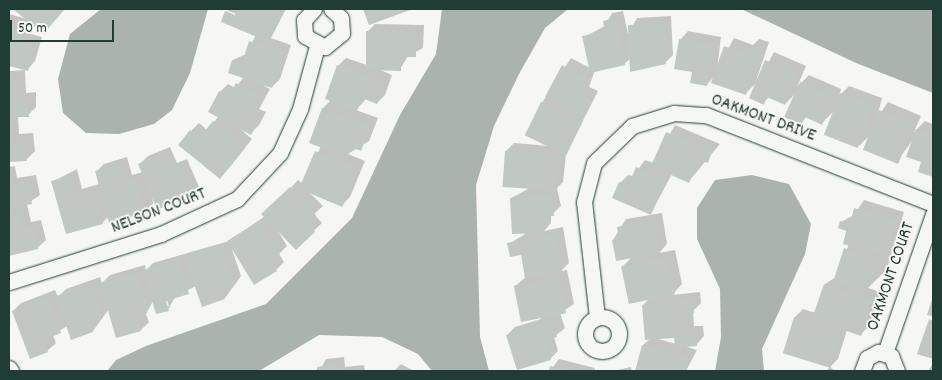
<!DOCTYPE html>
<html>
<head>
<meta charset="utf-8">
<style>
  body { margin:0 }
  #map { position:relative; width:942px; height:380px; overflow:hidden; background:#f6f6f2; font-family:Dekko,sans-serif }
  div>[style] { position:absolute }
  [style*='--x'] { left:calc(var(--x)*1px); top:calc(var(--y)*1px); width:calc(var(--w)*1px); rotate:calc(var(--a)*1deg) }
  .water>* { inset:0; background:#aab3ae }
  .shadow>* { inset:0; background:#0003 }
  .building>* { inset:0; background:#c1c8c3; transform-origin:0 0 }
  .roads { filter:drop-shadow(0 0 1px #1f3d34) drop-shadow(0 0 1px #1f3d34) }
  .minor>* { height:15px; margin:-7.5px; padding:0 7.5px; transform-origin:7.5px; border-radius:7.5px; background:#f6f6f2 }
  .minor>.ring { margin:-7.5px; padding:0; box-sizing:content-box; background:none; border:15px solid #f6f6f2; border-radius:50% }
  span { translate:-50% -50%; white-space:nowrap; text-align:center; line-height:1.15; -webkit-text-stroke:4px #f6f6f2; paint-order:stroke }
  .street-label { font-size:18px; color:#1f3d34 }
  .frame { position:absolute; inset:0; border:10px solid #1f3d34; pointer-events:none }
  .scale { position:absolute; left:10px; top:20px; width:104px; height:22px; box-sizing:border-box; border:2px solid #1f3d34; border-top:0; padding-left:6px; font-size:15px; line-height:18px; white-space:nowrap; color:#1f3d34; -webkit-text-stroke:4px #f6f6f2; paint-order:stroke }
</style>
</head>
<body>
<div id="map">
  <div class="water">
    <i style="clip-path:polygon(101px 9px,208px 9px,190px 73px,172px 110px,154px 124px,119px 134px,86px 133px,63px 113px,58px 79px,70px 34px)"></i>
    <i style="clip-path:polygon(442px 9px,568px 9px,545px 28px,519px 74px,494px 126px,476px 185px,480px 337px,489px 371px,432px 371px,418px 354px,382px 337px,319px 335px,259px 371px,107px 371px,116px 360px,146px 346px,266px 304px,352px 218px,400px 115px,436px 54px)"></i>
    <i style="clip-path:polygon(741px 9px,933px 9px,933px 93px,856px 63px)"></i>
    <i style="clip-path:polygon(752px 175px,789px 184px,811px 224px,805px 254px,762px 349px,764px 371px,715px 371px,721px 337px,720px 289px,697px 239px,697px 208px,715px 180px)"></i>
  </div>
  <div class="shadow">
    <i style="clip-path:polygon(15px 9px,65px 9px,51px 24px,30px 22px,27px 33px,42px 37px,35px 61px,27px 70px,9px 64px,9px 14px,27px 19px)"></i>
    <i style="clip-path:polygon(evenodd,229px 9px,286px 9px,271px 38px,291px 45px,280px 79px,272px 87px,264px 86px,270px 89px,259px 109px,266px 112px,259px 125px,251px 133px,239px 128px,252px 139px,228px 169px,191px 131px,199px 123px,207px 130px,219px 116px,220px 92px,228px 84px,235px 88px,244px 77px,229px 72px,233px 60px,246px 54px,256px 35px,222px 21px,229px 9px,228px 11px,242px 16px,241px 18px,228px 13px,228px 11px)"></i>
    <i style="clip-path:polygon(623px 11px,628px 34px,637px 18px,671px 16px,673px 55px,665px 63px,631px 58px,624px 64px,595px 70px,589px 87px,598px 91px,566px 154px,563px 182px,557px 188px,561px 206px,551px 215px,551px 223px,544px 231px,563px 227px,569px 263px,561px 271px,567px 270px,574px 304px,560px 313px,565px 328px,554px 337px,558px 351px,550px 359px,507px 335px,515px 327px,541px 319px,515px 286px,526px 277px,522px 253px,509px 244px,525px 234px,511px 198px,530px 188px,506px 151px,514px 143px,549px 146px,542px 103px,571px 58px,590px 68px,584px 37px,605px 26px,612px 13px)"></i>
    <i style="clip-path:polygon(evenodd,375px 24px,424px 25px,423px 48px,408px 56px,400px 69px,378px 69px,392px 75px,385px 95px,377px 103px,366px 99px,356px 110px,378px 118px,369px 141px,348px 154px,365px 161px,350px 197px,342px 205px,309px 192px,323px 206px,314px 214px,322px 223px,296px 248px,278px 231px,287px 246px,279px 254px,284px 262px,276px 270px,232px 249px,241px 276px,225px 298px,196px 286px,175px 297px,168px 310px,153px 301px,146px 314px,149px 322px,141px 330px,109px 309px,93px 331px,71px 338px,67px 326px,53px 335px,56px 343px,47px 351px,13px 311px,21px 303px,55px 290px,58px 297px,66px 289px,100px 277px,102px 283px,110px 275px,145px 265px,146px 270px,153px 263px,229px 241px,265px 216px,298px 180px,303px 184px,321px 146px,310px 142px,323px 108px,331px 100px,338px 66px,346px 58px,367px 65px,367px 32px,375px 24px,165px 295px,169px 306px,166px 306px,165px 295px)"></i>
    <i style="clip-path:polygon(688px 31px,721px 37px,717px 70px,734px 38px,753px 45px,759px 39px,769px 42px,755px 84px,745px 94px,715px 76px,706px 85px,693px 71px,680px 40px)"></i>
    <i style="clip-path:polygon(774px 52px,806px 66px,797px 87px,809px 75px,841px 89px,839px 96px,849px 86px,882px 98px,877px 118px,888px 102px,921px 116px,914px 132px,925px 121px,933px 124px,933px 176px,919px 171px,923px 161px,914px 138px,896px 163px,869px 136px,859px 146px,835px 110px,822px 123px,807px 116px,801px 123px,797px 92px,785px 104px,769px 97px,763px 103px,750px 98px)"></i>
    <i style="clip-path:polygon(25px 70px,26px 93px,36px 92px,36px 107px,28px 115px,18px 116px,19px 134px,33px 133px,35px 151px,27px 159px,9px 161px,9px 71px)"></i>
    <i style="clip-path:polygon(675px 125px,720px 144px,689px 181px,672px 174px,651px 213px,620px 183px,628px 175px,633px 176px,645px 160px,654px 163px)"></i>
    <i style="clip-path:polygon(170px 147px,177px 163px,187px 159px,199px 187px,158px 208px,152px 194px,153px 204px,144px 212px,108px 217px,102px 223px,52px 182px,77px 169px,82px 189px,99px 184px,96px 172px,104px 164px,127px 157px,132px 175px,143px 172px,140px 164px,148px 156px)"></i>
    <i style="clip-path:polygon(15px 166px,17px 178px,36px 175px,40px 195px,27px 204px,31px 222px,41px 220px,46px 240px,37px 248px,9px 254px,9px 167px)"></i>
    <i style="clip-path:polygon(864px 200px,904px 212px,887px 269px,868px 288px,881px 292px,869px 326px,861px 334px,847px 330px,838px 359px,830px 367px,784px 352px,795px 317px,803px 309px,816px 313px,825px 284px,836px 277px,849px 244px,848px 230px,841px 222px,854px 215px)"></i>
    <i style="clip-path:polygon(evenodd,662px 213px,667px 244px,659px 253px,675px 250px,682px 284px,672px 295px,700px 292px,701px 303px,693px 311px,694px 326px,703px 326px,704px 336px,696px 345px,684px 346px,697px 350px,686px 371px,636px 371px,643px 345px,650px 339px,643px 305px,651px 297px,622px 267px,632px 257px,613px 240px,626px 219px,662px 213px,675px 336px,676px 344px,655px 338px,675px 336px)"></i>
    <i style="clip-path:polygon(933px 317px,933px 358px,919px 353px)"></i>
    <i style="clip-path:polygon(344px 357px,345px 367px,364px 365px,365px 371px,319px 371px,326px 359px)"></i>
    <i style="clip-path:polygon(559px 359px,595px 368px,594px 371px,550px 371px)"></i>
    <i style="clip-path:polygon(933px 363px,933px 371px,928px 371px)"></i>
    <i style="clip-path:polygon(401px 364px,414px 371px,394px 371px)"></i>
    <i style="clip-path:polygon(631px 367px,632px 371px,617px 371px,617px 370px)"></i>
    <i style="clip-path:polygon(830px 367px,835px 371px,826px 371px)"></i>
  </div>
  <div class="building">
    <i style="clip-path:polygon(13px 9px,53px 9px,60px 15px,43px 34px)"></i>
    <i style="clip-path:polygon(238px 9px,282px 9px,269px 42px,221px 22px,225px 11px,235px 15px)"></i>
    <i style="clip-path:polygon(363px 9px,413px 9px,369px 25px)"></i>
    <i style="clip-path:polygon(615px 18px,625px 65px,590px 73px,582px 36px,605px 32px,603px 21px)"></i>
    <i style="clip-path:polygon(9px 24px,24px 28px,20px 41px,35px 45px,28px 71px,9px 66px)"></i>
    <i style="clip-path:polygon(664px 24px,666px 64px,630px 72px,628px 25px)"></i>
    <i style="clip-path:polygon(366px 31px,416px 32px,416px 57px,401px 57px,401px 71px,366px 70px)"></i>
    <i style="clip-path:polygon(679px 39px,714px 45px,707px 86px,690px 83px,692px 72px,674px 69px)"></i>
    <i style="clip-path:polygon(249px 41px,284px 53px,272px 88px,228px 73px,232px 60px,242px 63px)"></i>
    <i style="clip-path:polygon(724px 46px,747px 54px,750px 46px,762px 50px,746px 95px,711px 83px)"></i>
    <i style="clip-path:polygon(765px 60px,798px 74px,785px 105px,767px 97px,764px 105px,749px 98px)"></i>
    <i style="clip-path:polygon(337px 65px,385px 83px,377px 104px,362px 98px,357px 111px,325px 99px)"></i>
    <i style="clip-path:polygon(562px 65px,590px 80px,582px 95px,591px 100px,582px 116px,545px 97px)"></i>
    <i style="clip-path:polygon(9px 78px,17px 78px,18px 100px,28px 100px,29px 117px,9px 117px)"></i>
    <i style="clip-path:polygon(800px 82px,834px 97px,822px 125px,805px 117px,801px 125px,784px 117px)"></i>
    <i style="clip-path:polygon(236px 83px,262px 97px,252px 117px,259px 121px,251px 135px,208px 112px,219px 91px,229px 96px)"></i>
    <i style="left:840px;top:93px;width:36px;height:45px;rotate:21deg"></i>
    <i style="left:541px;top:102px;width:46px;height:37px;rotate:26deg"></i>
    <i style="clip-path:polygon(322px 108px,371px 126px,361px 151px,350px 147px,347px 157px,309px 143px)"></i>
    <i style="left:879px;top:110px;width:38px;height:43px;rotate:22deg"></i>
    <i style="clip-path:polygon(213px 121px,245px 148px,220px 179px,178px 145px,190px 130px,199px 138px)"></i>
    <i style="clip-path:polygon(9px 126px,11px 142px,26px 141px,27px 161px,9px 162px)"></i>
    <i style="clip-path:polygon(916px 129px,933px 135px,933px 177px,918px 172px,921px 162px,906px 157px)"></i>
    <i style="clip-path:polygon(666px 132px,712px 152px,708px 163px,699px 160px,689px 183px,651px 166px)"></i>
    <i style="left:315px;top:151px;width:47px;height:41px;rotate:23deg"></i>
    <i style="left:505px;top:151px;width:54px;height:36px;rotate:4deg"></i>
    <i style="clip-path:polygon(162px 154px,168px 170px,179px 166px,191px 196px,157px 210px,138px 164px)"></i>
    <i style="clip-path:polygon(119px 165px,124px 183px,136px 179px,145px 213px,109px 223px,95px 171px)"></i>
    <i style="clip-path:polygon(636px 167px,666px 180px,651px 215px,612px 198px,619px 182px,628px 186px)"></i>
    <i style="clip-path:polygon(69px 176px,74px 196px,94px 191px,103px 224px,66px 234px,51px 181px)"></i>
    <i style="clip-path:polygon(29px 182px,32px 204px,9px 208px,9px 185px)"></i>
    <i style="clip-path:polygon(290px 187px,316px 215px,307px 223px,315px 232px,296px 250px,261px 214px)"></i>
    <i style="clip-path:polygon(552px 195px,554px 216px,543px 216px,544px 233px,512px 234px,510px 198px)"></i>
    <i style="clip-path:polygon(854px 208px,897px 220px,887px 256px,843px 244px,846px 231px,838px 228px,840px 221px,850px 224px)"></i>
    <i style="clip-path:polygon(20px 212px,23px 229px,33px 227px,38px 249px,9px 256px,9px 214px)"></i>
    <i style="clip-path:polygon(654px 220px,660px 253px,616px 261px,612px 240px,619px 239px,617px 227px)"></i>
    <i style="clip-path:polygon(259px 221px,280px 255px,270px 260px,277px 271px,254px 285px,227px 241px)"></i>
    <i style="clip-path:polygon(555px 235px,562px 272px,525px 278px,521px 255px,510px 257px,507px 243px)"></i>
    <i style="clip-path:polygon(220px 246px,234px 285px,222px 289px,225px 299px,202px 307px,185px 258px)"></i>
    <i style="clip-path:polygon(844px 248px,885px 261px,879px 278px,871px 275px,866px 292px,833px 282px)"></i>
    <i style="left:667px;top:257px;width:38px;height:47px;rotate:78deg"></i>
    <i style="clip-path:polygon(179px 260px,189px 294px,166px 301px,169px 311px,156px 314px,143px 271px)"></i>
    <i style="clip-path:polygon(137px 273px,148px 309px,138px 319px,141px 331px,116px 338px,100px 283px)"></i>
    <i style="left:559px;top:277px;width:37px;height:46px;rotate:79deg"></i>
    <i style="left:824px;top:284px;width:52px;height:37px;rotate:19deg"></i>
    <i style="clip-path:polygon(92px 285px,103px 318px,90px 322px,93px 332px,71px 340px,56px 296px)"></i>
    <i style="clip-path:polygon(933px 296px,933px 316px,927px 315px)"></i>
    <i style="clip-path:polygon(47px 297px,61px 333px,44px 340px,48px 352px,30px 359px,12px 311px)"></i>
    <i style="clip-path:polygon(692px 300px,694px 313px,685px 313px,687px 334px,695px 333px,697px 346px,675px 348px,674px 338px,645px 340px,642px 305px)"></i>
    <i style="left:794px;top:317px;width:50px;height:38px;rotate:17deg"></i>
    <i style="clip-path:polygon(929px 319px,933px 321px,933px 359px,917px 354px)"></i>
    <i style="clip-path:polygon(552px 320px,557px 337px,545px 341px,551px 360px,517px 370px,506px 335px)"></i>
    <i style="clip-path:polygon(642px 345px,690px 358px,686px 371px,635px 371px)"></i>
    <i style="clip-path:polygon(336px 364px,337px 371px,317px 371px,317px 367px)"></i>
    <i style="clip-path:polygon(550px 366px,567px 371px,549px 371px)"></i>
  </div>
  <div class="roads">
    <div class="minor">
      <i style="--x:314;--y:9;--w:15;--a:132"></i>
      <i style="--x:304;--y:20;--w:16;--a:86"></i>
      <i style="--x:305;--y:36;--w:23;--a:29"></i>
      <i style="--x:325;--y:47;--w:22;--a:-39"></i>
      <i style="--x:342;--y:33;--w:15;--a:-94"></i>
      <i style="--x:341;--y:18;--w:13;--a:-138"></i>
      <i style="--x:9;--y:282;--w:159;--a:-17.5"></i>
      <i style="--x:161;--y:234;--w:84;--a:-24.7"></i>
      <i style="--x:237;--y:199;--w:63;--a:-46.9"></i>
      <i style="--x:280;--y:153;--w:48;--a:-65.6"></i>
      <i style="--x:300;--y:109;--w:65;--a:-74.9"></i>
      <i class="ring" style="left:585px;top:317px;width:19px;height:19px"></i>
      <i style="--x:597;--y:317;--w:116;--a:-96.4"></i>
      <i style="--x:584;--y:202;--w:40;--a:-75.6"></i>
      <i style="--x:594;--y:163;--w:53;--a:-44.2"></i>
      <i style="--x:632;--y:126;--w:44;--a:-17.2"></i>
      <i style="--x:674;--y:113;--w:32;--a:4"></i>
      <i style="--x:706;--y:115;--w:244;--a:21.4"></i>
      <i style="--x:885;--y:353;--w:147;--a:-70.9"></i>
      <i style="--x:9;--y:368;--w:4;--a:56"></i>
      <i style="--x:862;--y:371;--w:14;--a:-69"></i>
      <i style="--x:867;--y:358;--w:13;--a:-29"></i>
      <i style="--x:878;--y:352;--w:14;--a:17"></i>
      <i style="--x:891;--y:356;--w:16;--a:68"></i>
    </div>
  </div>
  <div class="street-label">
    <span style="left:763px;top:119px;rotate:20deg">OAKMONT DRIVE</span>
    <span style="left:159px;top:212px;rotate:-21deg">NELSON COURT</span>
    <span style="left:892px;top:277px;rotate:-71deg">OAKMONT COURT</span>
  </div>
  <div class="frame"></div>
  <div class="scale">50 m</div>
</div>
</body>
</html>
